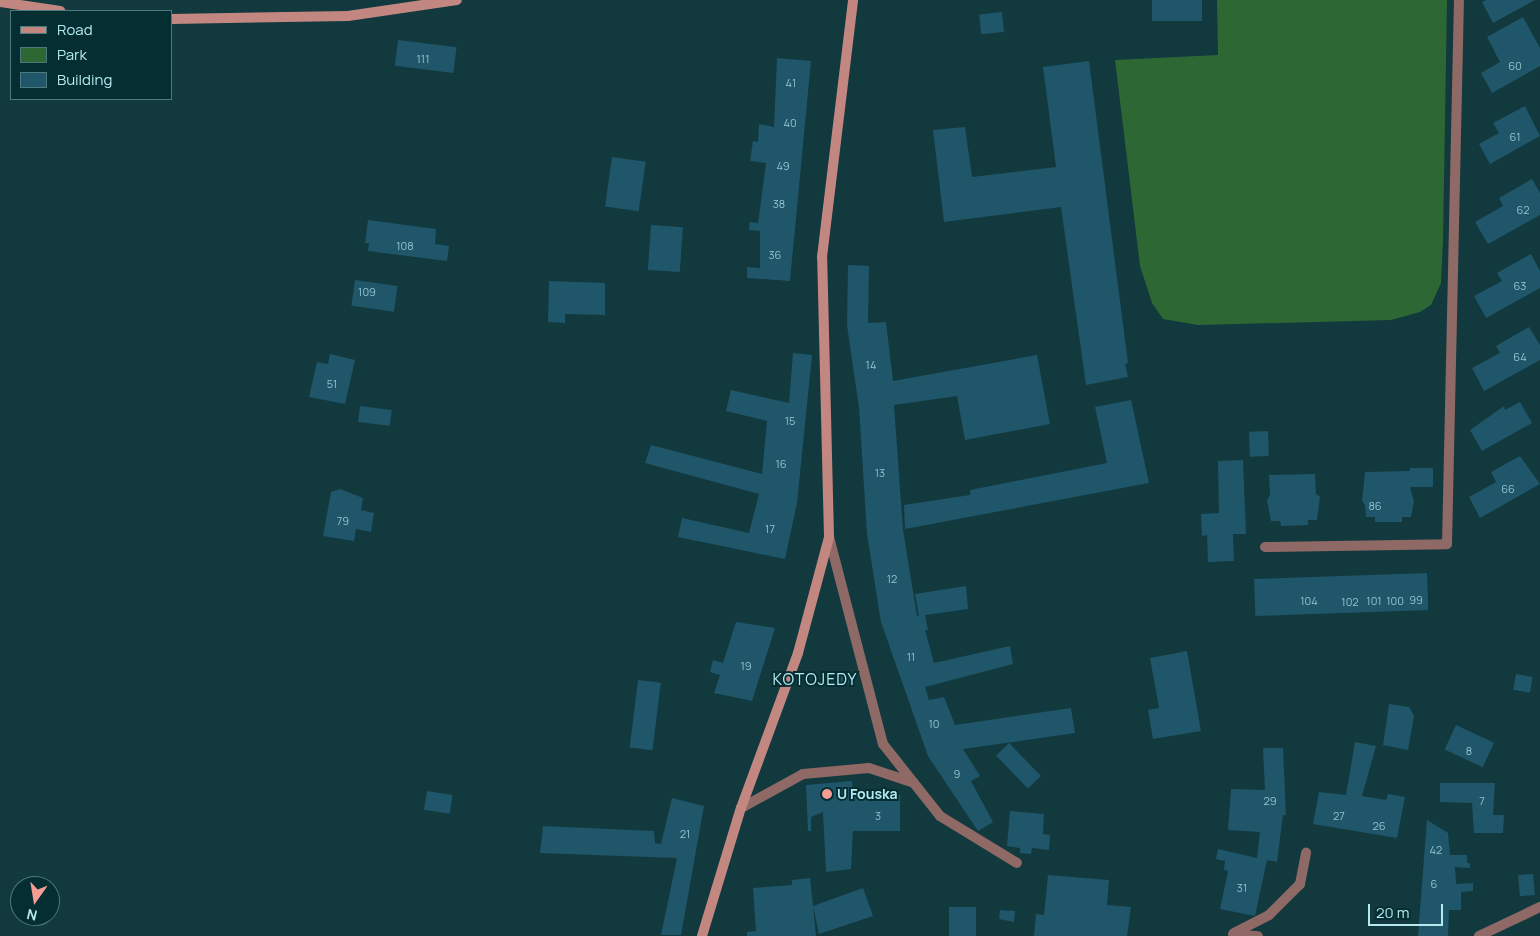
<!DOCTYPE html>
<html>
<head>
<meta charset="utf-8">
<style>
  body { margin:0 }
  #map { position:relative; width:1540px; height:936px; overflow:hidden; background:#12393d; font-family:Manrope,sans-serif }
  div>[style] { position:absolute }
  [style*='--x'] { left:calc(var(--x)*1px); top:calc(var(--y)*1px); width:calc(var(--w)*1px); rotate:calc(var(--a)*1deg) }
  .green>* { inset:0; background:#2d6733 }
  .building>* { inset:0; background:#1f566a; transform-origin:0 0 }
  .street>* { height:10px; margin:-5px; padding:0 5px; transform-origin:5px; border-radius:5px; background:#8f6965 }
  .secondary>* { height:10px; margin:-5px; padding:0 5px; transform-origin:5px; border-radius:5px; background:#c38781 }
  .dots>* { width:14px; height:14px; translate:-50% -50%; box-sizing:border-box; border:2px solid #052e33; border-radius:50% }
  span { translate:-50% -50%; white-space:nowrap; text-align:center; line-height:1.15; -webkit-text-stroke:4px #052e33; paint-order:stroke }
  .number-label { font-size:11px; color:#8fc4ce }
  .number-label span { -webkit-text-stroke-width:0 }
  .poi-label { font-size:14px; color:#b4e9ef; font-weight:700 }
  .left { translate:0 -50%; text-align:left }
  .quarter-label { font-size:16px; color:#b4e9ef; letter-spacing:1px }
  .legend { position:absolute; left:10px; top:10px; width:162px; height:90px; box-sizing:border-box; background:#052e33; border:1px solid #4b797e; margin:0; padding:6px 9px; list-style:none; font-size:15px; color:#b4e9ef }
  .legend li { display:flex; align-items:center; gap:10px; height:25px }
  .legend b { width:25px; border:1px solid #4b797e }
  .north { position:absolute; left:10px; top:876px; width:50px; height:50px; box-sizing:border-box; background:#052e33; border:1px solid #4b797e; border-radius:50%; rotate:193deg; font-size:14px; font-weight:700; line-height:20px; text-align:center; color:#b4e9ef }
  .north::after { content:''; display:block; margin:auto; width:18px; height:22px; background:#f59c94; clip-path:polygon(50% 0,100% 100%,50% 72%,0 100%) }
  .scale { position:absolute; left:1368px; top:904px; width:75px; height:22px; box-sizing:border-box; border:2px solid #b4e9ef; border-top:0; padding-left:6px; font-size:15px; line-height:18px; white-space:nowrap; color:#b4e9ef; -webkit-text-stroke:4px #052e33; paint-order:stroke }
</style>
</head>
<body>
<div id="map">
  <div class="green">
    <i style="clip-path:polygon(1217px 0,1447px 0,1443px 241px,1441px 283px,1431px 305px,1420px 312px,1391px 320px,1198px 325px,1163px 319px,1152px 303px,1140px 266px,1115px 60px,1218px 55px)"></i>
  </div>
  <div class="building">
    <i style="left:1152px;top:0;width:50px;height:21px"></i>
    <i style="clip-path:polygon(1486px 0,1535px 0,1493px 23px,1482px 2px)"></i>
    <i style="left:1002px;top:12px;width:20px;height:23px;rotate:84deg"></i>
    <i style="clip-path:polygon(1523px 17px,1540px 48px,1540px 66px,1492px 93px,1481px 73px,1500px 62px,1487px 37px)"></i>
    <i style="left:398px;top:40px;width:59px;height:26px;rotate:7deg"></i>
    <i style="clip-path:polygon(777px 58px,811px 61px,790px 281px,747px 278px,747px 267px,760px 268px,760px 231px,749px 230px,750px 222px,758px 223px,766px 163px,750px 161px,753px 141px,758px 142px,759px 124px,774px 127px)"></i>
    <i style="clip-path:polygon(1089px 61px,1128px 363px,1125px 364px,1128px 377px,1086px 385px,1061px 207px,944px 222px,933px 130px,965px 127px,972px 177px,1056px 167px,1043px 67px)"></i>
    <i style="clip-path:polygon(1525px 106px,1540px 136px,1490px 164px,1479px 144px,1499px 133px,1493px 123px)"></i>
    <i style="left:612px;top:157px;width:34px;height:50px;rotate:8deg"></i>
    <i style="clip-path:polygon(1532px 179px,1540px 193px,1540px 215px,1488px 244px,1475px 222px,1503px 206px,1499px 198px)"></i>
    <i style="clip-path:polygon(368px 220px,436px 229px,435px 244px,449px 246px,447px 261px,368px 251px,369px 243px,365px 243px)"></i>
    <i style="left:651px;top:225px;width:32px;height:45px;rotate:4deg"></i>
    <i style="clip-path:polygon(1531px 254px,1540px 271px,1540px 288px,1486px 318px,1474px 296px,1502px 281px,1497px 273px)"></i>
    <i style="clip-path:polygon(848px 265px,869px 266px,868px 323px,886px 322px,893px 381px,1037px 355px,1050px 424px,965px 440px,957px 396px,894px 405px,903px 530px,917px 616px,919px 616px,915px 594px,966px 586px,968px 609px,925px 615px,928px 630px,925px 630px,934px 663px,1010px 646px,1013px 664px,925px 687px,929px 700px,944px 697px,955px 725px,1071px 708px,1075px 733px,963px 749px,980px 776px,971px 781px,993px 822px,978px 831px,928px 756px,881px 622px,867px 534px,859px 408px,847px 325px)"></i>
    <i style="left:355px;top:280px;width:43px;height:26px;rotate:8deg"></i>
    <i style="clip-path:polygon(549px 281px,605px 283px,605px 315px,565px 314px,565px 323px,548px 322px)"></i>
    <i style="clip-path:polygon(1529px 327px,1540px 345px,1540px 360px,1484px 391px,1472px 368px,1500px 353px,1496px 346px)"></i>
    <i style="clip-path:polygon(793px 353px,812px 355px,797px 503px,785px 559px,678px 537px,682px 518px,749px 533px,759px 494px,645px 463px,651px 445px,762px 474px,767px 421px,726px 411px,731px 390px,789px 403px)"></i>
    <i style="clip-path:polygon(330px 354px,355px 360px,345px 404px,309px 397px,317px 362px,328px 364px)"></i>
    <i style="clip-path:polygon(1131px 400px,1149px 483px,905px 529px,904px 505px,970px 495px,970px 490px,1107px 463px,1095px 407px)"></i>
    <i style="clip-path:polygon(1520px 402px,1532px 423px,1482px 451px,1470px 430px,1504px 406px,1505px 410px)"></i>
    <i style="left:360px;top:406px;width:32px;height:16px;rotate:7deg"></i>
    <i style="left:1268px;top:431px;width:25px;height:19px;rotate:88deg"></i>
    <i style="clip-path:polygon(1520px 456px,1540px 484px,1480px 518px,1469px 497px,1496px 482px,1491px 472px)"></i>
    <i style="clip-path:polygon(1243px 460px,1246px 534px,1233px 534px,1234px 561px,1208px 562px,1207px 535px,1202px 536px,1201px 514px,1219px 513px,1218px 461px)"></i>
    <i style="clip-path:polygon(1410px 468px,1433px 468px,1433px 487px,1410px 487px,1414px 501px,1411px 517px,1402px 517px,1402px 522px,1375px 522px,1375px 517px,1366px 517px,1365px 505px,1362px 501px,1365px 472px,1410px 471px)"></i>
    <i style="clip-path:polygon(1315px 474px,1316px 494px,1320px 497px,1317px 520px,1308px 520px,1308px 525px,1281px 526px,1280px 521px,1271px 521px,1267px 500px,1270px 495px,1269px 475px)"></i>
    <i style="clip-path:polygon(340px 489px,363px 498px,361px 510px,374px 513px,371px 532px,356px 529px,354px 541px,323px 536px,331px 492px)"></i>
    <i style="left:1427px;top:573px;width:37px;height:173px;rotate:88deg"></i>
    <i style="clip-path:polygon(736px 622px,775px 628px,752px 701px,714px 693px,720px 675px,710px 672px,713px 660px,723px 663px)"></i>
    <i style="clip-path:polygon(1187px 651px,1201px 731px,1153px 739px,1148px 710px,1159px 708px,1150px 658px)"></i>
    <i style="left:840px;top:672px;width:9px;height:11px"></i>
    <i style="left:1516px;top:674px;width:17px;height:16px;rotate:10deg"></i>
    <i style="left:638px;top:680px;width:23px;height:68px;rotate:7deg"></i>
    <i style="clip-path:polygon(1389px 704px,1409px 707px,1414px 716px,1408px 750px,1383px 745px)"></i>
    <i style="left:1456px;top:725px;width:42px;height:27px;rotate:25deg"></i>
    <i style="clip-path:polygon(1355px 742px,1376px 746px,1362px 796px,1386px 800px,1388px 794px,1405px 797px,1397px 838px,1313px 824px,1319px 792px,1346px 795px)"></i>
    <i style="left:1009px;top:743px;width:46px;height:18px;rotate:46deg"></i>
    <i style="clip-path:polygon(1263px 748px,1283px 748px,1286px 815px,1283px 815px,1277px 862px,1267px 860px,1255px 916px,1220px 909px,1228px 871px,1224px 870px,1225px 861px,1216px 859px,1218px 849px,1257px 858px,1260px 832px,1228px 830px,1231px 789px,1265px 790px)"></i>
    <i style="clip-path:polygon(852px 781px,853px 792px,900px 795px,900px 831px,853px 831px,851px 869px,826px 872px,823px 812px,811px 817px,811px 831px,808px 831px,806px 785px)"></i>
    <i style="clip-path:polygon(1440px 783px,1495px 783px,1493px 815px,1504px 815px,1503px 833px,1474px 833px,1472px 803px,1440px 802px)"></i>
    <i style="left:427px;top:791px;width:26px;height:19px;rotate:9deg"></i>
    <i style="clip-path:polygon(672px 798px,704px 806px,681px 935px,661px 935px,677px 858px,540px 853px,543px 826px,654px 831px,655px 843px,661px 844px)"></i>
    <i style="clip-path:polygon(1010px 811px,1044px 814px,1043px 834px,1050px 835px,1049px 850px,1032px 848px,1031px 854px,1020px 853px,1020px 848px,1007px 846px)"></i>
    <i style="clip-path:polygon(1427px 820px,1448px 833px,1450px 855px,1467px 855px,1467px 863px,1470px 863px,1470px 868px,1455px 867px,1456px 884px,1473px 883px,1473px 891px,1461px 892px,1461px 910px,1449px 910px,1448px 936px,1418px 936px)"></i>
    <i style="left:1533px;top:874px;width:21px;height:15px;rotate:85deg"></i>
    <i style="clip-path:polygon(1048px 875px,1109px 880px,1107px 905px,1131px 907px,1127px 936px,1034px 936px,1036px 914px,1044px 915px)"></i>
    <i style="clip-path:polygon(810px 878px,813px 906px,863px 888px,873px 916px,819px 934px,813px 906px,816px 936px,747px 936px,747px 932px,756px 931px,753px 888px,792px 885px,792px 880px)"></i>
    <i style="left:949px;top:907px;width:27px;height:29px"></i>
    <i style="clip-path:polygon(1000px 910px,1015px 911px,1014px 922px,999px 919px)"></i>
  </div>
  <div class="street">
    <i style="--x:829;--y:537;--w:214;--a:75.4"></i>
    <i style="--x:883;--y:744;--w:92;--a:51.6"></i>
    <i style="--x:940;--y:816;--w:90;--a:31.4"></i>
    <i style="--x:1265;--y:547;--w:182;--a:-0.9"></i>
    <i style="--x:1447;--y:544;--w:544;--a:-88.74"></i>
    <i style="--x:741;--y:808;--w:71;--a:-28.7"></i>
    <i style="--x:803;--y:774;--w:66;--a:-5.2"></i>
    <i style="--x:869;--y:768;--w:47;--a:18.4"></i>
    <i style="--x:1234;--y:933;--w:39;--a:-27"></i>
    <i style="--x:1269;--y:915;--w:44;--a:-45"></i>
    <i style="--x:1300;--y:884;--w:32;--a:-79"></i>
    <i style="--x:1233;--y:934;--w:25;--a:5"></i>
    <i style="--x:1479;--y:936;--w:68;--a:-25.4"></i>
  </div>
  <div class="secondary">
    <i style="--x:0;--y:2;--w:61;--a:8.5"></i>
    <i style="--x:171;--y:19;--w:177;--a:-1"></i>
    <i style="--x:348;--y:16;--w:110;--a:-8.4"></i>
    <i style="--x:702;--y:936;--w:134;--a:-73.1"></i>
    <i style="--x:741;--y:808;--w:165;--a:-69.8"></i>
    <i style="--x:798;--y:653;--w:120;--a:-75"></i>
    <i style="--x:829;--y:537;--w:280;--a:-91.4"></i>
    <i style="--x:822;--y:257;--w:259;--a:-83.1"></i>
  </div>
  <div class="dots">
    <i style="left:827px;top:794px;background:#f59c94"></i>
  </div>
  <div class="number-label">
    <span style="left:423px;top:59px">111</span>
    <span style="left:1515px;top:66px">60</span>
    <span style="left:791px;top:83px">41</span>
    <span style="left:790px;top:123px">40</span>
    <span style="left:1515px;top:137px">61</span>
    <span style="left:783px;top:166px">49</span>
    <span style="left:779px;top:204px">38</span>
    <span style="left:1523px;top:210px">62</span>
    <span style="left:405px;top:246px">108</span>
    <span style="left:775px;top:255px">36</span>
    <span style="left:1520px;top:286px">63</span>
    <span style="left:367px;top:292px">109</span>
    <span style="left:1520px;top:357px">64</span>
    <span style="left:871px;top:365px">14</span>
    <span style="left:332px;top:384px">51</span>
    <span style="left:790px;top:421px">15</span>
    <span style="left:781px;top:464px">16</span>
    <span style="left:880px;top:473px">13</span>
    <span style="left:1508px;top:489px">66</span>
    <span style="left:1375px;top:506px">86</span>
    <span style="left:343px;top:521px">79</span>
    <span style="left:770px;top:529px">17</span>
    <span style="left:892px;top:579px">12</span>
    <span style="left:1416px;top:600px">99</span>
    <span style="left:1309px;top:601px">104</span>
    <span style="left:1374px;top:601px">101</span>
    <span style="left:1395px;top:601px">100</span>
    <span style="left:1350px;top:602px">102</span>
    <span style="left:911px;top:657px">11</span>
    <span style="left:746px;top:666px">19</span>
    <span style="left:934px;top:724px">10</span>
    <span style="left:1469px;top:751px">8</span>
    <span style="left:957px;top:774px">9</span>
    <span style="left:1270px;top:801px">29</span>
    <span style="left:1482px;top:801px">7</span>
    <span style="left:878px;top:816px">3</span>
    <span style="left:1339px;top:816px">27</span>
    <span style="left:1379px;top:826px">26</span>
    <span style="left:685px;top:834px">21</span>
    <span style="left:1436px;top:850px">42</span>
    <span style="left:1434px;top:884px">6</span>
    <span style="left:1242px;top:888px">31</span>
  </div>
  <div class="poi-label">
    <span class="left" style="left:837px;top:794px">U Fouska</span>
  </div>
  <div class="quarter-label">
    <span style="left:815px;top:679px">KOTOJEDY</span>
  </div>
  <ul class="legend">
  <li><b style="height:6px;background:#c38781"></b>Road</li>
  <li><b style="height:14px;background:#2d6733"></b>Park</li>
  <li><b style="height:14px;background:#1f566a"></b>Building</li>
  </ul>
  <div class="north">N</div>
  <div class="scale">20 m</div>
</div>
</body>
</html>
